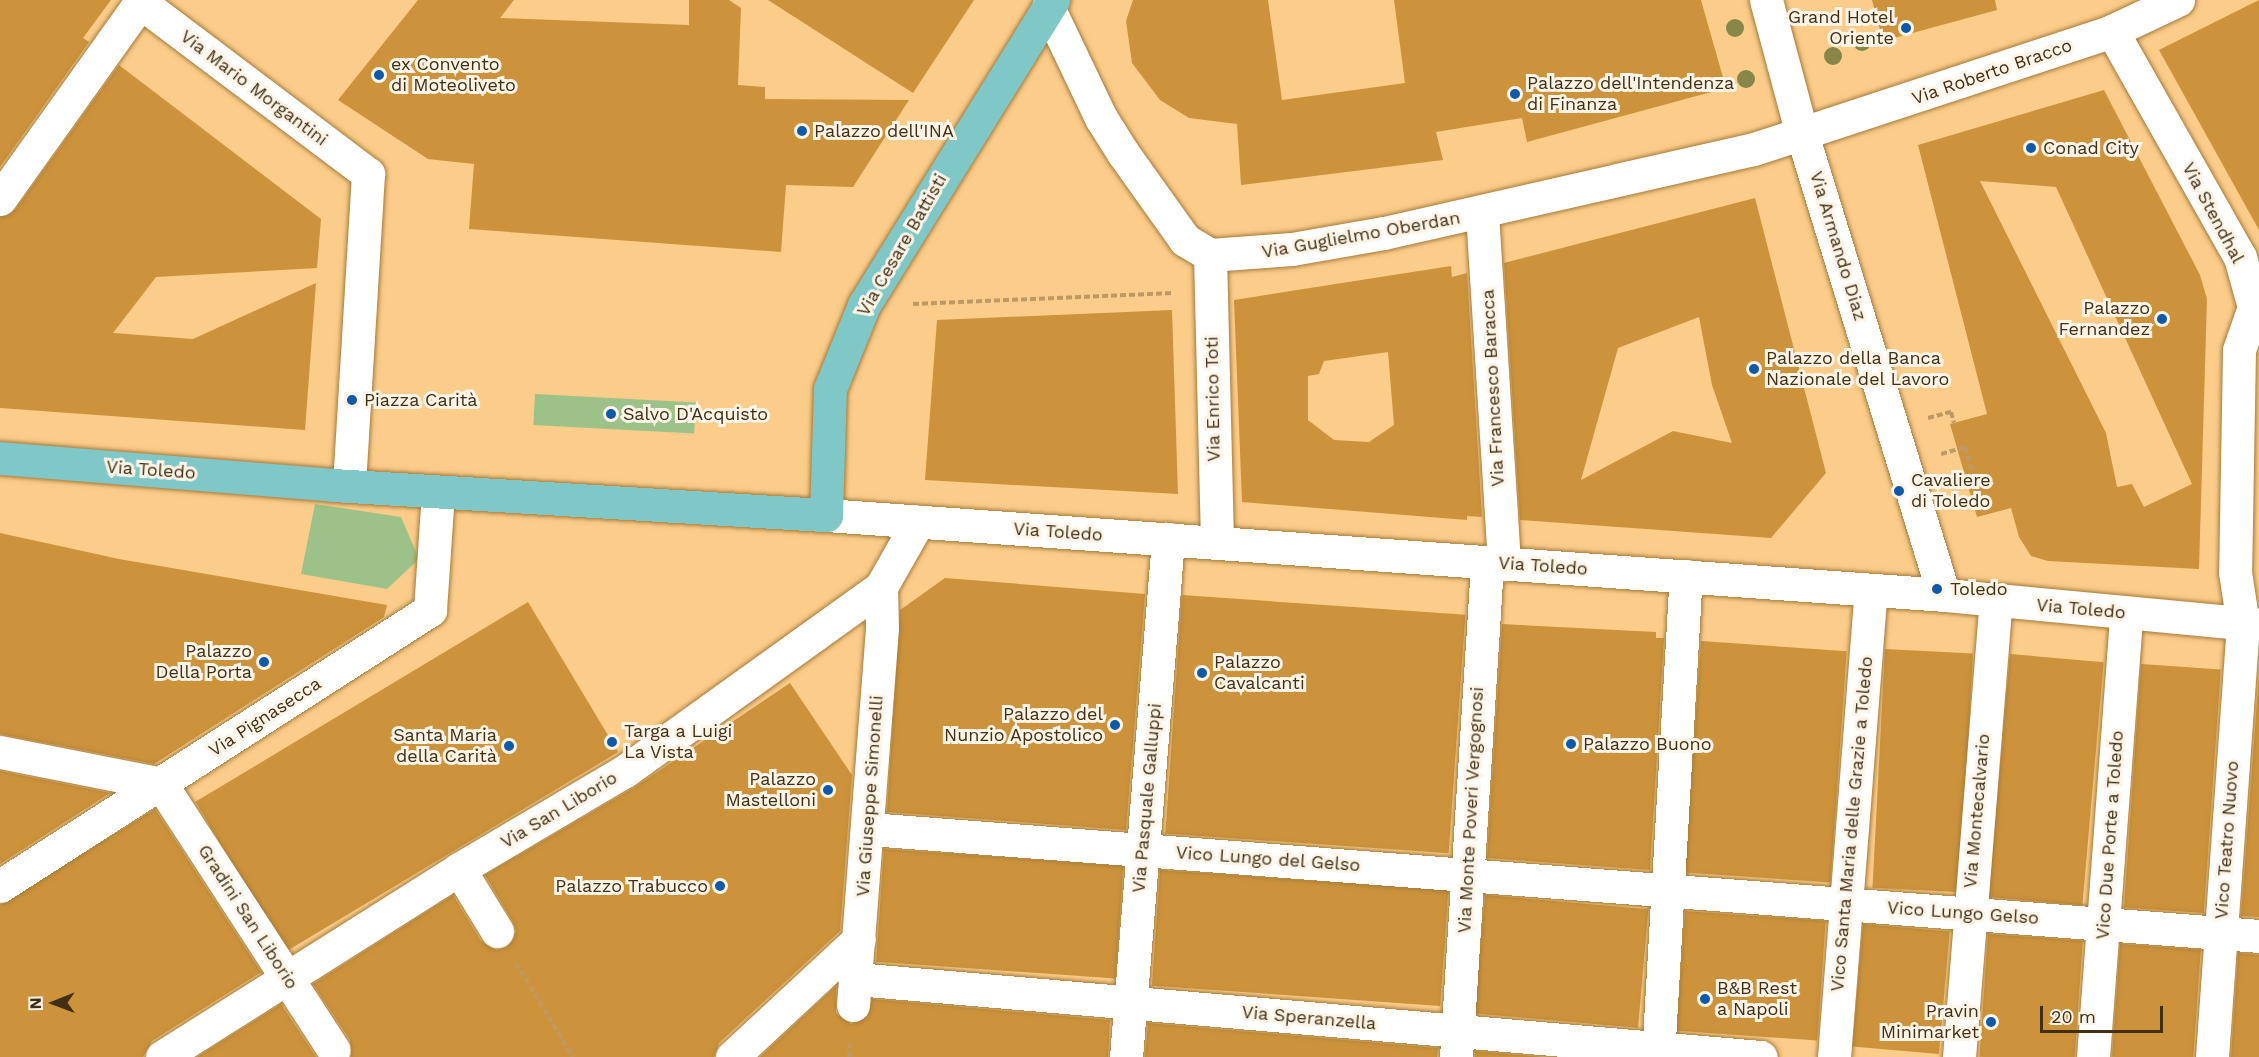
<!DOCTYPE html>
<html>
<head>
<meta charset="utf-8">
<style>
  body { margin:0 }
  #map { position:relative; width:2259px; height:1057px; overflow:hidden; background:#fbcc8a; font-family:"Work Sans",sans-serif }
  div>[style] { position:absolute }
  [style*='--x'] { left:calc(var(--x)*1px); top:calc(var(--y)*1px); width:calc(var(--w)*1px); rotate:calc(var(--a)*1deg) }
  .green>* { inset:0; background:#9dc289; transform-origin:0 0 }
  .building>* { inset:0; background:#cc933c; transform-origin:0 0 }
  .path>* { height:4px; margin-top:-2px; transform-origin:0; background:repeating-linear-gradient(90deg,#bf9964 0 6px,transparent 0 9px) }
  .roads { filter:drop-shadow(0 0 2px #a67a39) drop-shadow(0 0 2px #a67a39) }
  .minor>* { height:33px; margin:-16.5px; padding:0 16.5px; transform-origin:16.5px; border-radius:16.5px; background:#fff }
  .major>* { height:33px; margin:-16.5px; padding:0 16.5px; transform-origin:16.5px; border-radius:16.5px; background:#80c7c7 }
  .trees>* { width:18px; height:18px; margin:-9px; border-radius:50%; background:#89864a }
  .dots>* { width:16px; height:16px; translate:-50% -50%; box-sizing:border-box; border:3px solid #fef4e7; border-radius:50% }
  span { translate:-50% -50%; white-space:nowrap; text-align:center; line-height:1.15; -webkit-text-stroke:6px #fef4e7; paint-order:stroke }
  .poi-label { font-size:18px; color:#422f14 }
  .right { translate:-100% -50%; text-align:right }
  .left { translate:0 -50%; text-align:left }
  .street-label { font-size:18px; color:#422f14 }
  .north { position:absolute; left:24px; top:973px; width:60px; height:60px; -webkit-text-stroke:4px #fef4e7; paint-order:stroke; rotate:269deg; font-size:16px; font-weight:700; line-height:24px; text-align:center; color:#422f14 }
  .north::after { content:''; display:block; margin:auto; width:21px; height:27px; background:#422f14; clip-path:polygon(50% 0,100% 100%,50% 72%,0 100%) }
  .scale { position:absolute; left:2040px; top:1006px; width:123px; height:27px; box-sizing:border-box; border:3px solid #422f14; border-top:0; padding-left:8px; font-size:18px; line-height:21px; white-space:nowrap; color:#422f14; -webkit-text-stroke:4px #fef4e7; paint-order:stroke }
</style>
</head>
<body>
<div id="map">
  <div class="green">
    <i style="left:535px;top:394px;width:161px;height:31px;rotate:3deg"></i>
    <i style="clip-path:polygon(315px 504px,401px 517px,419px 559px,387px 589px,301px 574px)"></i>
  </div>
  <div class="building">
    <i style="clip-path:polygon(0 0,111px 0,83px 38px,89px 42px,0 167px)"></i>
    <i style="clip-path:polygon(418px 0,514px 0,500px 18px,689px 25px,689px 0,729px 0,741px 8px,738px 85px,765px 87px,765px 99px,909px 100px,853px 187px,786px 185px,781px 252px,469px 229px,474px 164px,428px 159px,338px 100px)"></i>
    <i style="clip-path:polygon(768px 0,974px 0,913px 93px)"></i>
    <i style="clip-path:polygon(1133px 0,1268px 0,1282px 100px,1405px 83px,1394px 0,1701px 0,1726px 88px,1527px 142px,1522px 118px,1436px 132px,1443px 160px,1241px 185px,1237px 124px,1189px 118px,1160px 100px,1132px 63px,1126px 21px)"></i>
    <i style="clip-path:polygon(1872px 0,1995px 0,1997px 10px,1883px 41px)"></i>
    <i style="clip-path:polygon(2259px 0,2259px 230px,2159px 50px)"></i>
    <i style="clip-path:polygon(119px 65px,321px 219px,317px 268px,156px 277px,113px 333px,193px 339px,316px 283px,305px 430px,0 408px,0 217px,15px 210px)"></i>
    <i style="clip-path:polygon(evenodd,2104px 90px,2200px 275px,2207px 299px,2199px 569px,2048px 561px,2031px 556px,2019px 537px,2011px 508px,1977px 517px,1950px 424px,1987px 414px,1918px 145px,2104px 90px,1980px 181px,2056px 187px,2192px 484px,2144px 507px,2132px 484px,2117px 487px,2106px 433px,1980px 181px)"></i>
    <i style="clip-path:polygon(evenodd,1755px 198px,1826px 473px,1771px 538px,1520px 520px,1504px 263px,1755px 198px,1699px 317px,1712px 385px,1732px 443px,1673px 431px,1581px 480px,1618px 348px,1699px 317px)"></i>
    <i style="clip-path:polygon(evenodd,1451px 266px,1452px 277px,1467px 273px,1482px 517px,1467px 516px,1467px 520px,1242px 502px,1234px 300px,1451px 266px,1388px 352px,1394px 425px,1369px 442px,1334px 440px,1308px 420px,1308px 376px,1319px 374px,1324px 361px,1388px 352px)"></i>
    <i style="clip-path:polygon(1172px 310px,1178px 494px,925px 480px,937px 320px)"></i>
    <i style="clip-path:polygon(0 533px,119px 559px,387px 605px,384px 617px,154px 764px,0 734px)"></i>
    <i style="clip-path:polygon(945px 578px,1145px 594px,1126px 830px,887px 812px,900px 610px)"></i>
    <i style="left:1182px;top:595px;width:284px;height:239px;rotate:4deg"></i>
    <i style="left:528px;top:602px;width:175px;height:388px;rotate:59deg"></i>
    <i style="clip-path:polygon(1502px 624px,1656px 632px,1656px 638px,1664px 638px,1650px 870px,1487px 858px)"></i>
    <i style="left:1701px;top:641px;width:146px;height:232px;rotate:4deg"></i>
    <i style="left:1885px;top:649px;width:88px;height:239px;rotate:3deg"></i>
    <i style="left:2010px;top:654px;width:94px;height:244px;rotate:5deg"></i>
    <i style="left:2141px;top:664px;width:80px;height:244px;rotate:4deg"></i>
    <i style="clip-path:polygon(2259px 674px,2259px 917px,2241px 916px)"></i>
    <i style="clip-path:polygon(790px 683px,852px 775px,840px 931px,719px 1043px,714px 1057px,351px 1057px,350px 1040px,313px 984px,453px 895px,481px 941px,497px 950px,507px 947px,516px 931px,513px 922px,485px 875px,635px 787px)"></i>
    <i style="clip-path:polygon(0 771px,110px 793px,0 864px)"></i>
    <i style="clip-path:polygon(155px 809px,261px 972px,152px 1041px,143px 1057px,0 1057px,0 905px)"></i>
    <i style="left:884px;top:849px;width:240px;height:113px;rotate:4deg"></i>
    <i style="left:1160px;top:870px;width:289px;height:116px;rotate:4deg"></i>
    <i style="left:1485px;top:895px;width:164px;height:119px;rotate:5deg"></i>
    <i style="left:1685px;top:911px;width:141px;height:120px;rotate:4deg"></i>
    <i style="left:1863px;top:924px;width:87px;height:123px;rotate:5deg"></i>
    <i style="left:1988px;top:934px;width:95px;height:123px;rotate:4deg"></i>
    <i style="left:2120px;top:944px;width:81px;height:113px;rotate:4deg"></i>
    <i style="clip-path:polygon(2238px 953px,2259px 955px,2259px 1057px,2231px 1057px)"></i>
    <i style="clip-path:polygon(836px 986px,836px 1013px,851px 1024px,868px 1016px,872px 999px,1110px 1020px,1108px 1057px,760px 1057px)"></i>
    <i style="clip-path:polygon(281px 1004px,316px 1057px,197px 1057px)"></i>
    <i style="clip-path:polygon(1148px 1023px,1438px 1048px,1437px 1057px,1145px 1057px)"></i>
    <i style="clip-path:polygon(1475px 1051px,1543px 1057px,1475px 1057px)"></i>
  </div>
  <div class="path">
    <i style="--x:913;--y:304;--w:260;--a:-2.4"></i>
    <i style="--x:1928;--y:418;--w:24;--a:-15"></i>
    <i style="--x:1951;--y:412;--w:11;--a:75"></i>
    <i style="--x:1941;--y:454;--w:25;--a:-16"></i>
    <i style="--x:1965;--y:447;--w:68;--a:73.7"></i>
    <i style="--x:516;--y:963;--w:110;--a:58.8"></i>
    <i style="--x:849;--y:1057;--w:14;--a:-86"></i>
  </div>
  <div class="roads">
    <div class="minor">
      <i style="--x:1766;--y:0;--w:139;--a:75"></i>
      <i style="--x:1802;--y:134;--w:482;--a:72.9"></i>
      <i style="--x:140;--y:2;--w:286;--a:37"></i>
      <i style="--x:368;--y:174;--w:312;--a:93.5"></i>
      <i style="--x:1048;--y:7;--w:123;--a:64.5"></i>
      <i style="--x:1101;--y:118;--w:41;--a:57.8"></i>
      <i style="--x:1123;--y:153;--w:107;--a:54.5"></i>
      <i style="--x:1185;--y:240;--w:29;--a:31"></i>
      <i style="--x:1210;--y:255;--w:82;--a:-4.2"></i>
      <i style="--x:1292;--y:249;--w:93;--a:-9.9"></i>
      <i style="--x:1384;--y:233;--w:379;--a:-12.8"></i>
      <i style="--x:1754;--y:149;--w:377;--a:-18.2"></i>
      <i style="--x:2112;--y:31;--w:73;--a:-25.2"></i>
      <i style="--x:2112;--y:31;--w:260;--a:60.5"></i>
      <i style="--x:2240;--y:257;--w:52;--a:74.4"></i>
      <i style="--x:2254;--y:307;--w:46;--a:109.2"></i>
      <i style="--x:2239;--y:350;--w:222;--a:91"></i>
      <i style="--x:2235;--y:572;--w:53;--a:81.3"></i>
      <i style="--x:2243;--y:624;--w:434;--a:94.1"></i>
      <i style="--x:0;--y:199;--w:244;--a:-54.5"></i>
      <i style="--x:1482;--y:213;--w:352;--a:86.4"></i>
      <i style="--x:1210;--y:255;--w:288;--a:88.6"></i>
      <i style="--x:826;--y:515;--w:1121;--a:4.09"></i>
      <i style="--x:1944;--y:595;--w:316;--a:5.4"></i>
      <i style="--x:0;--y:752;--w:164;--a:11.2"></i>
      <i style="--x:161;--y:784;--w:317;--a:57"></i>
      <i style="--x:869;--y:829;--w:1394;--a:4.4"></i>
      <i style="--x:459;--y:869;--w:73;--a:58.5"></i>
      <i style="--x:0;--y:886;--w:511;--a:-32.69"></i>
      <i style="--x:430;--y:610;--w:118;--a:-86.1"></i>
      <i style="--x:856;--y:979;--w:908;--a:4.93"></i>
      <i style="--x:853;--y:1005;--w:378;--a:-85.6"></i>
      <i style="--x:882;--y:628;--w:41;--a:-91.4"></i>
      <i style="--x:162;--y:1057;--w:352;--a:-32.3"></i>
      <i style="--x:459;--y:869;--w:193;--a:-30.6"></i>
      <i style="--x:625;--y:771;--w:315;--a:-35.7"></i>
      <i style="--x:881;--y:587;--w:75;--a:-60.4"></i>
      <i style="--x:732;--y:1057;--w:173;--a:-42.9"></i>
      <i style="--x:1126;--y:1057;--w:520;--a:-85.36"></i>
      <i style="--x:1456;--y:1057;--w:496;--a:-86.4"></i>
      <i style="--x:1658;--y:1057;--w:482;--a:-86.7"></i>
      <i style="--x:1834;--y:1057;--w:468;--a:-85.5"></i>
      <i style="--x:1959;--y:1057;--w:457;--a:-85.4"></i>
      <i style="--x:2093;--y:1057;--w:445;--a:-85.7"></i>
    </div>
    <div class="major">
      <i style="--x:0;--y:458;--w:334;--a:4.6"></i>
      <i style="--x:333;--y:485;--w:494;--a:3.5"></i>
      <i style="--x:826;--y:515;--w:126;--a:-88.2"></i>
      <i style="--x:830;--y:389;--w:91;--a:-68"></i>
      <i style="--x:864;--y:305;--w:359;--a:-58.2"></i>
    </div>
  </div>
  <div class="trees">
    <i style="left:1735px;top:28px"></i>
    <i style="left:1862px;top:42px"></i>
    <i style="left:1833px;top:56px"></i>
    <i style="left:1746px;top:79px"></i>
  </div>
  <div class="dots">
    <i style="left:1906px;top:28px;background:#0e59a8"></i>
    <i style="left:379px;top:75px;background:#0e59a8"></i>
    <i style="left:1515px;top:94px;background:#0e59a8"></i>
    <i style="left:802px;top:131px;background:#0e59a8"></i>
    <i style="left:2031px;top:148px;background:#0e59a8"></i>
    <i style="left:2162px;top:319px;background:#0e59a8"></i>
    <i style="left:1754px;top:369px;background:#0e59a8"></i>
    <i style="left:352px;top:400px;background:#0e59a8"></i>
    <i style="left:611px;top:414px;background:#0e59a8"></i>
    <i style="left:1899px;top:491px;background:#0e59a8"></i>
    <i style="left:1937px;top:589px;background:#0e59a8"></i>
    <i style="left:264px;top:662px;background:#0e59a8"></i>
    <i style="left:1202px;top:673px;background:#0e59a8"></i>
    <i style="left:1115px;top:725px;background:#0e59a8"></i>
    <i style="left:612px;top:742px;background:#0e59a8"></i>
    <i style="left:1571px;top:744px;background:#0e59a8"></i>
    <i style="left:509px;top:746px;background:#0e59a8"></i>
    <i style="left:828px;top:790px;background:#0e59a8"></i>
    <i style="left:720px;top:886px;background:#0e59a8"></i>
    <i style="left:1705px;top:999px;background:#0e59a8"></i>
    <i style="left:1991px;top:1022px;background:#0e59a8"></i>
  </div>
  <div class="poi-label">
    <span class="right" style="left:1894px;top:28px">Grand Hotel<br>Oriente</span>
    <span class="left" style="left:391px;top:75px">ex Convento<br>di Moteoliveto</span>
    <span class="left" style="left:1527px;top:94px">Palazzo dell'Intendenza<br>di Finanza</span>
    <span class="left" style="left:814px;top:131px">Palazzo dell'INA</span>
    <span class="left" style="left:2043px;top:148px">Conad City</span>
    <span class="right" style="left:2150px;top:319px">Palazzo<br>Fernandez</span>
    <span class="left" style="left:1766px;top:369px">Palazzo della Banca<br>Nazionale del Lavoro</span>
    <span class="left" style="left:364px;top:400px">Piazza Carità</span>
    <span class="left" style="left:623px;top:414px">Salvo D'Acquisto</span>
    <span class="left" style="left:1911px;top:491px">Cavaliere<br>di Toledo</span>
    <span class="left" style="left:1950px;top:589px">Toledo</span>
    <span class="right" style="left:252px;top:662px">Palazzo<br>Della Porta</span>
    <span class="left" style="left:1214px;top:673px">Palazzo<br>Cavalcanti</span>
    <span class="right" style="left:1103px;top:725px">Palazzo del<br>Nunzio Apostolico</span>
    <span class="left" style="left:624px;top:742px">Targa a Luigi<br>La Vista</span>
    <span class="right" style="left:497px;top:746px">Santa Maria<br>della Carità</span>
    <span class="left" style="left:1583px;top:744px">Palazzo Buono</span>
    <span class="right" style="left:816px;top:790px">Palazzo<br>Mastelloni</span>
    <span class="right" style="left:708px;top:886px">Palazzo Trabucco</span>
    <span class="left" style="left:1717px;top:999px">B&amp;B Rest<br>a Napoli</span>
    <span class="right" style="left:1979px;top:1022px">Pravin<br>Minimarket</span>
  </div>
  <div class="street-label">
    <span style="left:1992px;top:72px;rotate:-19deg">Via Roberto Bracco</span>
    <span style="left:254px;top:88px;rotate:37deg">Via Mario Morgantini</span>
    <span style="left:2213px;top:213px;rotate:62deg">Via Stendhal</span>
    <span style="left:1361px;top:235px;rotate:-10deg">Via Guglielmo Oberdan</span>
    <span style="left:902px;top:245px;rotate:-60deg">Via Cesare Battisti</span>
    <span style="left:1838px;top:246px;rotate:73deg">Via Armando Diaz</span>
    <span style="left:1493px;top:388px;rotate:-93deg">Via Francesco Baracca</span>
    <span style="left:1213px;top:399px;rotate:-91deg">Via Enrico Toti</span>
    <span style="left:151px;top:470px;rotate:4deg">Via Toledo</span>
    <span style="left:1058px;top:532px;rotate:4deg">Via Toledo</span>
    <span style="left:1543px;top:566px;rotate:4deg">Via Toledo</span>
    <span style="left:2081px;top:609px;rotate:5deg">Via Toledo</span>
    <span style="left:265px;top:717px;rotate:-33deg">Via Pignasecca</span>
    <span style="left:870px;top:796px;rotate:-86deg">Via Giuseppe Simonelli</span>
    <span style="left:1147px;top:798px;rotate:-85deg">Via Pasquale Galluppi</span>
    <span style="left:559px;top:810px;rotate:-31deg">Via San Liborio</span>
    <span style="left:1471px;top:810px;rotate:-87deg">Via Monte Poveri Vergognosi</span>
    <span style="left:1977px;top:811px;rotate:-85deg">Via Montecalvario</span>
    <span style="left:1852px;top:824px;rotate:-85deg">Vico Santa Maria delle Grazie a Toledo</span>
    <span style="left:2110px;top:835px;rotate:-86deg">Vico Due Porte a Toledo</span>
    <span style="left:2227px;top:840px;rotate:-86deg">Vico Teatro Nuovo</span>
    <span style="left:1268px;top:859px;rotate:4deg">Vico Lungo del Gelso</span>
    <span style="left:1963px;top:913px;rotate:4deg">Vico Lungo Gelso</span>
    <span style="left:248px;top:917px;rotate:57deg">Gradini San Liborio</span>
    <span style="left:1309px;top:1018px;rotate:5deg">Via Speranzella</span>
  </div>
  <div class="north">N</div>
  <div class="scale">20 m</div>
</div>
</body>
</html>
